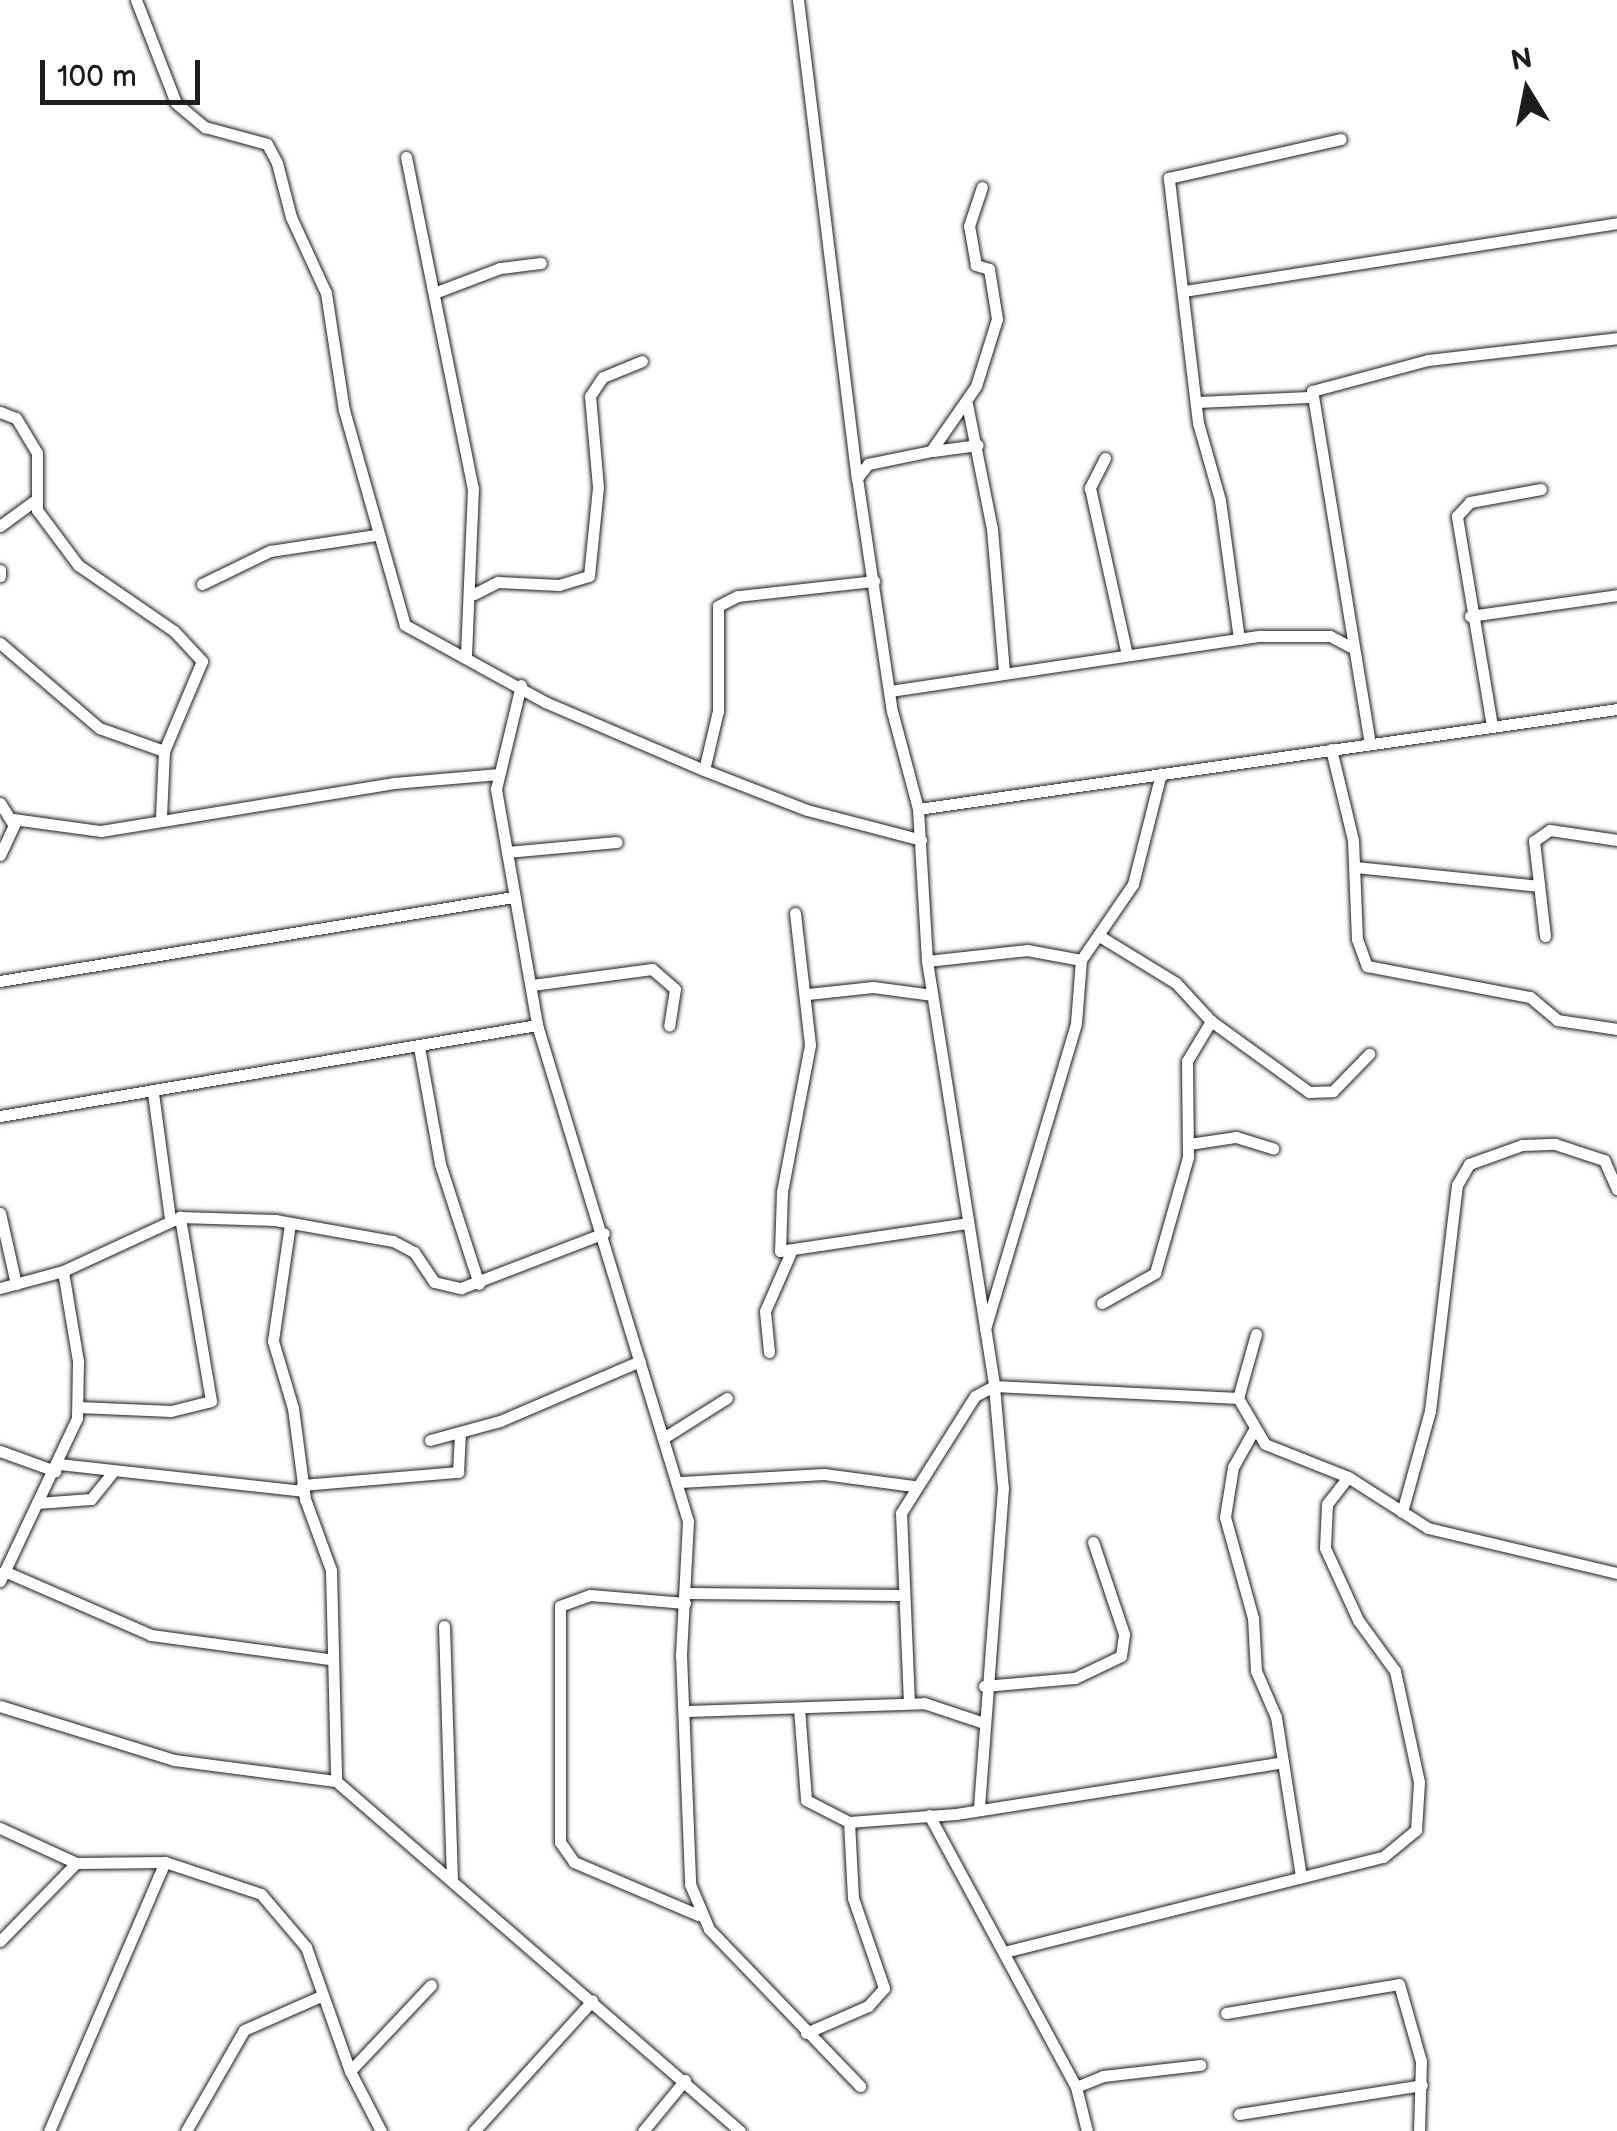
<!DOCTYPE html>
<html>
<head>
<meta charset="utf-8">
<style>
  body { margin:0 }
  #map { position:relative; width:1617px; height:2131px; overflow:hidden; background:#fff; font-family:"Balsamiq Sans",sans-serif }
  div>[style] { position:absolute }
  [style*='--x'] { left:calc(var(--x)*1px); top:calc(var(--y)*1px); width:calc(var(--w)*1px); rotate:calc(var(--a)*1deg) }
  .roads { filter:drop-shadow(0 0 2px #1c1c1c) drop-shadow(0 0 2px #1c1c1c) }
  .street>* { height:11px; margin:-5.5px; padding:0 5.5px; transform-origin:5.5px; border-radius:5.5px; background:#fff }
  span { translate:-50% -50%; white-space:nowrap; text-align:center; line-height:1.15; -webkit-text-stroke:8px #fff; paint-order:stroke }
  .north { position:absolute; left:1477px; top:40px; width:100px; height:100px; -webkit-text-stroke:8px #fff; paint-order:stroke; rotate:350deg; font-size:28px; font-weight:700; line-height:40px; text-align:center; color:#1c1c1c }
  .north::after { content:''; display:block; margin:auto; width:35px; height:45px; background:#1c1c1c; clip-path:polygon(50% 0,100% 100%,50% 72%,0 100%) }
  .scale { position:absolute; left:40px; top:60px; width:160px; height:45px; box-sizing:border-box; border:5px solid #1c1c1c; border-top:0; padding-left:12px; font-size:30px; line-height:35px; white-space:nowrap; color:#1c1c1c; -webkit-text-stroke:8px #fff; paint-order:stroke }
</style>
</head>
<body>
<div id="map">
  <div class="roads">
    <div class="street">
      <i style="--x:136;--y:0;--w:110;--a:68.8"></i>
      <i style="--x:176;--y:103;--w:38;--a:40"></i>
      <i style="--x:205;--y:127;--w:64;--a:15.3"></i>
      <i style="--x:267;--y:144;--w:21;--a:62"></i>
      <i style="--x:277;--y:163;--w:56;--a:75.5"></i>
      <i style="--x:291;--y:217;--w:84;--a:65.3"></i>
      <i style="--x:326;--y:293;--w:118;--a:81.3"></i>
      <i style="--x:344;--y:410;--w:223;--a:74.2"></i>
      <i style="--x:405;--y:625;--w:160;--a:28.8"></i>
      <i style="--x:545;--y:702;--w:173;--a:23.2"></i>
      <i style="--x:704;--y:770;--w:110;--a:21.2"></i>
      <i style="--x:807;--y:810;--w:118;--a:14.7"></i>
      <i style="--x:798;--y:0;--w:482;--a:83"></i>
      <i style="--x:857;--y:478;--w:236;--a:81.5"></i>
      <i style="--x:892;--y:711;--w:101;--a:75.1"></i>
      <i style="--x:918;--y:809;--w:152;--a:86.6"></i>
      <i style="--x:927;--y:961;--w:430;--a:81"></i>
      <i style="--x:994;--y:1386;--w:102;--a:85"></i>
      <i style="--x:1003;--y:1488;--w:323;--a:94.3"></i>
      <i style="--x:406;--y:157;--w:338;--a:78.6"></i>
      <i style="--x:473;--y:488;--w:169;--a:92.4"></i>
      <i style="--x:1184;--y:291;--w:438;--a:-8.9"></i>
      <i style="--x:434;--y:293;--w:71;--a:-20.7"></i>
      <i style="--x:500;--y:268;--w:41;--a:-7"></i>
      <i style="--x:1197;--y:402;--w:112;--a:-2.6"></i>
      <i style="--x:967;--y:404;--w:127;--a:78.7"></i>
      <i style="--x:992;--y:529;--w:144;--a:85.2"></i>
      <i style="--x:0;--y:412;--w:17;--a:21"></i>
      <i style="--x:16;--y:418;--w:41;--a:59"></i>
      <i style="--x:37;--y:453;--w:57;--a:90"></i>
      <i style="--x:37;--y:510;--w:69;--a:53.3"></i>
      <i style="--x:78;--y:565;--w:116;--a:34.5"></i>
      <i style="--x:174;--y:631;--w:41;--a:47"></i>
      <i style="--x:202;--y:661;--w:98;--a:112.9"></i>
      <i style="--x:164;--y:751;--w:67;--a:92.6"></i>
      <i style="--x:933;--y:451;--w:45;--a:-7.6"></i>
      <i style="--x:1105;--y:458;--w:34;--a:117"></i>
      <i style="--x:1090;--y:488;--w:171;--a:77.5"></i>
      <i style="--x:857;--y:478;--w:18;--a:-52"></i>
      <i style="--x:868;--y:464;--w:64;--a:-11.7"></i>
      <i style="--x:931;--y:451;--w:79;--a:-55.3"></i>
      <i style="--x:976;--y:386;--w:70;--a:-72.6"></i>
      <i style="--x:997;--y:319;--w:51;--a:-99.1"></i>
      <i style="--x:989;--y:269;--w:14;--a:-163"></i>
      <i style="--x:976;--y:265;--w:40;--a:-100"></i>
      <i style="--x:969;--y:226;--w:41;--a:-71.6"></i>
      <i style="--x:0;--y:526;--w:42;--a:-36.3"></i>
      <i style="--x:0;--y:570;--w:6;--a:90"></i>
      <i style="--x:202;--y:584;--w:76;--a:-25.9"></i>
      <i style="--x:270;--y:551;--w:107;--a:-8.6"></i>
      <i style="--x:474;--y:594;--w:27;--a:-27"></i>
      <i style="--x:498;--y:582;--w:61;--a:2.8"></i>
      <i style="--x:559;--y:585;--w:31;--a:-17"></i>
      <i style="--x:589;--y:576;--w:89;--a:-84.2"></i>
      <i style="--x:598;--y:487;--w:91;--a:-95"></i>
      <i style="--x:590;--y:396;--w:23;--a:-56"></i>
      <i style="--x:603;--y:377;--w:42;--a:-22.3"></i>
      <i style="--x:1470;--y:616;--w:148;--a:-8.1"></i>
      <i style="--x:1239;--y:639;--w:140;--a:-97.8"></i>
      <i style="--x:1220;--y:500;--w:80;--a:-105.9"></i>
      <i style="--x:1198;--y:423;--w:247;--a:-96.8"></i>
      <i style="--x:1169;--y:178;--w:176;--a:-12.8"></i>
      <i style="--x:0;--y:643;--w:130;--a:40.6"></i>
      <i style="--x:99;--y:728;--w:69;--a:19.5"></i>
      <i style="--x:521;--y:685;--w:107;--a:103.5"></i>
      <i style="--x:496;--y:789;--w:240;--a:80.1"></i>
      <i style="--x:537;--y:1025;--w:518;--a:73.07"></i>
      <i style="--x:688;--y:1521;--w:134;--a:93"></i>
      <i style="--x:681;--y:1655;--w:229;--a:87.7"></i>
      <i style="--x:690;--y:1884;--w:49;--a:67.1"></i>
      <i style="--x:709;--y:1929;--w:218;--a:46.1"></i>
      <i style="--x:890;--y:691;--w:374;--a:-8.5"></i>
      <i style="--x:1260;--y:636;--w:70;--a:0"></i>
      <i style="--x:1330;--y:636;--w:26;--a:28"></i>
      <i style="--x:1492;--y:726;--w:213;--a:-99.5"></i>
      <i style="--x:1457;--y:516;--w:19;--a:-47"></i>
      <i style="--x:1470;--y:502;--w:72;--a:-10.4"></i>
      <i style="--x:1370;--y:744;--w:358;--a:-99.3"></i>
      <i style="--x:1312;--y:391;--w:120;--a:-15"></i>
      <i style="--x:1428;--y:360;--w:190;--a:-6.6"></i>
      <i style="--x:1331;--y:749;--w:94;--a:76.4"></i>
      <i style="--x:1353;--y:840;--w:99;--a:87.7"></i>
      <i style="--x:1357;--y:939;--w:29;--a:70"></i>
      <i style="--x:1367;--y:966;--w:166;--a:10.8"></i>
      <i style="--x:1530;--y:997;--w:35;--a:40"></i>
      <i style="--x:1557;--y:1020;--w:61;--a:8.5"></i>
      <i style="--x:704;--y:770;--w:61;--a:-76.7"></i>
      <i style="--x:718;--y:711;--w:105;--a:-90"></i>
      <i style="--x:718;--y:606;--w:22;--a:-27"></i>
      <i style="--x:738;--y:596;--w:137;--a:-6.3"></i>
      <i style="--x:0;--y:803;--w:26;--a:58"></i>
      <i style="--x:14;--y:825;--w:33;--a:115"></i>
      <i style="--x:918;--y:809;--w:706;--a:-8.14"></i>
      <i style="--x:13;--y:819;--w:89;--a:7.8"></i>
      <i style="--x:101;--y:831;--w:297;--a:-9.3"></i>
      <i style="--x:394;--y:783;--w:105;--a:-4.9"></i>
      <i style="--x:507;--y:852;--w:110;--a:-5.2"></i>
      <i style="--x:1356;--y:867;--w:184;--a:5.9"></i>
      <i style="--x:795;--y:913;--w:133;--a:83.5"></i>
      <i style="--x:810;--y:1045;--w:150;--a:100.8"></i>
      <i style="--x:782;--y:1192;--w:59;--a:91.9"></i>
      <i style="--x:780;--y:1251;--w:190;--a:-8.5"></i>
      <i style="--x:1545;--y:936;--w:96;--a:-96.6"></i>
      <i style="--x:1534;--y:841;--w:19;--a:-35"></i>
      <i style="--x:1550;--y:830;--w:68;--a:8.5"></i>
      <i style="--x:1101;--y:937;--w:88;--a:31.5"></i>
      <i style="--x:1176;--y:983;--w:52;--a:47.4"></i>
      <i style="--x:1211;--y:1021;--w:121;--a:35.9"></i>
      <i style="--x:1309;--y:1092;--w:24;--a:-2"></i>
      <i style="--x:1333;--y:1091;--w:52;--a:-45.8"></i>
      <i style="--x:927;--y:961;--w:101;--a:-6.3"></i>
      <i style="--x:1027;--y:950;--w:55;--a:10.5"></i>
      <i style="--x:0;--y:981;--w:520;--a:-9.3"></i>
      <i style="--x:532;--y:985;--w:121;--a:-7.6"></i>
      <i style="--x:652;--y:969;--w:30;--a:41"></i>
      <i style="--x:675;--y:989;--w:37;--a:99"></i>
      <i style="--x:808;--y:994;--w:65;--a:-6.1"></i>
      <i style="--x:873;--y:987;--w:60;--a:7.7"></i>
      <i style="--x:419;--y:1047;--w:119;--a:79.8"></i>
      <i style="--x:440;--y:1164;--w:126;--a:72"></i>
      <i style="--x:153;--y:1093;--w:127;--a:82.3"></i>
      <i style="--x:0;--y:1116;--w:545;--a:-9.62"></i>
      <i style="--x:1189;--y:1144;--w:48;--a:-8.5"></i>
      <i style="--x:1236;--y:1137;--w:39;--a:17"></i>
      <i style="--x:0;--y:1213;--w:73;--a:77.3"></i>
      <i style="--x:290;--y:1224;--w:118;--a:98.3"></i>
      <i style="--x:273;--y:1341;--w:70;--a:73.4"></i>
      <i style="--x:293;--y:1408;--w:92;--a:82.5"></i>
      <i style="--x:305;--y:1499;--w:76;--a:69.9"></i>
      <i style="--x:331;--y:1570;--w:211;--a:88.6"></i>
      <i style="--x:0;--y:1288;--w:65;--a:-15.1"></i>
      <i style="--x:63;--y:1271;--w:129;--a:-24.8"></i>
      <i style="--x:180;--y:1217;--w:95;--a:1.8"></i>
      <i style="--x:275;--y:1220;--w:120;--a:10.1"></i>
      <i style="--x:393;--y:1241;--w:24;--a:28"></i>
      <i style="--x:414;--y:1252;--w:36;--a:56"></i>
      <i style="--x:434;--y:1282;--w:28;--a:13"></i>
      <i style="--x:461;--y:1288;--w:153;--a:-21"></i>
      <i style="--x:1102;--y:1303;--w:61;--a:-29.5"></i>
      <i style="--x:1155;--y:1273;--w:121;--a:-74.1"></i>
      <i style="--x:1188;--y:1157;--w:96;--a:-90.6"></i>
      <i style="--x:1187;--y:1061;--w:47;--a:-59"></i>
      <i style="--x:985;--y:1329;--w:319;--a:-73.4"></i>
      <i style="--x:1076;--y:1023;--w:63;--a:-85.5"></i>
      <i style="--x:1081;--y:960;--w:92;--a:-55.6"></i>
      <i style="--x:1133;--y:884;--w:114;--a:-75.8"></i>
      <i style="--x:1256;--y:1334;--w:66;--a:105.7"></i>
      <i style="--x:1238;--y:1398;--w:53;--a:59.6"></i>
      <i style="--x:1265;--y:1444;--w:89;--a:21.7"></i>
      <i style="--x:1348;--y:1477;--w:95;--a:32.5"></i>
      <i style="--x:1428;--y:1528;--w:194;--a:13.4"></i>
      <i style="--x:769;--y:1352;--w:41;--a:-95.6"></i>
      <i style="--x:765;--y:1311;--w:62;--a:-66.3"></i>
      <i style="--x:78;--y:1407;--w:93;--a:2.5"></i>
      <i style="--x:171;--y:1411;--w:41;--a:-14"></i>
      <i style="--x:211;--y:1401;--w:187;--a:-99.6"></i>
      <i style="--x:1255;--y:1428;--w:45;--a:119.4"></i>
      <i style="--x:1233;--y:1467;--w:51;--a:99.1"></i>
      <i style="--x:1225;--y:1517;--w:105;--a:74.5"></i>
      <i style="--x:1253;--y:1618;--w:53;--a:86.8"></i>
      <i style="--x:1256;--y:1671;--w:50;--a:66.5"></i>
      <i style="--x:1276;--y:1717;--w:162;--a:81.1"></i>
      <i style="--x:665;--y:1437;--w:73;--a:-32.2"></i>
      <i style="--x:430;--y:1440;--w:73;--a:-15.2"></i>
      <i style="--x:500;--y:1421;--w:152;--a:-23.2"></i>
      <i style="--x:0;--y:1451;--w:59;--a:20"></i>
      <i style="--x:59;--y:1464;--w:245;--a:6.3"></i>
      <i style="--x:680;--y:1482;--w:144;--a:-3.2"></i>
      <i style="--x:824;--y:1474;--w:90;--a:7.7"></i>
      <i style="--x:302;--y:1485;--w:157;--a:-4.8"></i>
      <i style="--x:458;--y:1472;--w:39;--a:-87"></i>
      <i style="--x:37;--y:1503;--w:54;--a:-4.2"></i>
      <i style="--x:91;--y:1499;--w:33;--a:-51"></i>
      <i style="--x:1402;--y:1512;--w:105;--a:-74.5"></i>
      <i style="--x:1430;--y:1411;--w:228;--a:-83.2"></i>
      <i style="--x:1457;--y:1185;--w:24;--a:-60"></i>
      <i style="--x:1469;--y:1164;--w:56;--a:-19.7"></i>
      <i style="--x:1522;--y:1145;--w:33;--a:-2"></i>
      <i style="--x:1555;--y:1144;--w:52;--a:18.1"></i>
      <i style="--x:1604;--y:1160;--w:32;--a:66"></i>
      <i style="--x:4;--y:1571;--w:160;--a:23.5"></i>
      <i style="--x:151;--y:1635;--w:180;--a:7.7"></i>
      <i style="--x:0;--y:1581;--w:180;--a:-64.7"></i>
      <i style="--x:77;--y:1418;--w:57;--a:-89"></i>
      <i style="--x:78;--y:1361;--w:91;--a:-99.5"></i>
      <i style="--x:687;--y:1593;--w:215;--a:0.5"></i>
      <i style="--x:685;--y:1603;--w:95;--a:-175.2"></i>
      <i style="--x:590;--y:1595;--w:32;--a:160"></i>
      <i style="--x:560;--y:1606;--w:236;--a:90"></i>
      <i style="--x:560;--y:1842;--w:24;--a:55"></i>
      <i style="--x:574;--y:1862;--w:135;--a:23.1"></i>
      <i style="--x:444;--y:1626;--w:252;--a:88.2"></i>
      <i style="--x:984;--y:1686;--w:91;--a:-5"></i>
      <i style="--x:1075;--y:1678;--w:51;--a:-25.6"></i>
      <i style="--x:1121;--y:1656;--w:22;--a:-82"></i>
      <i style="--x:1124;--y:1634;--w:97;--a:-108.6"></i>
      <i style="--x:909;--y:1703;--w:190;--a:-92.4"></i>
      <i style="--x:901;--y:1513;--w:138;--a:-57.7"></i>
      <i style="--x:975;--y:1396;--w:21;--a:-28"></i>
      <i style="--x:994;--y:1386;--w:244;--a:2.8"></i>
      <i style="--x:0;--y:1706;--w:182;--a:17.2"></i>
      <i style="--x:174;--y:1760;--w:163;--a:7.4"></i>
      <i style="--x:336;--y:1781;--w:535;--a:40.9"></i>
      <i style="--x:799;--y:1708;--w:92;--a:85.6"></i>
      <i style="--x:806;--y:1800;--w:48;--a:27.1"></i>
      <i style="--x:849;--y:1822;--w:107;--a:-4.3"></i>
      <i style="--x:956;--y:1814;--w:331;--a:-9"></i>
      <i style="--x:687;--y:1711;--w:237;--a:-1.9"></i>
      <i style="--x:924;--y:1703;--w:60;--a:18.4"></i>
      <i style="--x:929;--y:1815;--w:309;--a:61.6"></i>
      <i style="--x:1076;--y:2087;--w:45;--a:76"></i>
      <i style="--x:0;--y:1828;--w:84;--a:24.7"></i>
      <i style="--x:76;--y:1863;--w:89;--a:-0.6"></i>
      <i style="--x:165;--y:1862;--w:101;--a:18.4"></i>
      <i style="--x:261;--y:1894;--w:70;--a:49.7"></i>
      <i style="--x:306;--y:1947;--w:132;--a:70.5"></i>
      <i style="--x:350;--y:2071;--w:68;--a:62.7"></i>
      <i style="--x:0;--y:1941;--w:109;--a:-45.7"></i>
      <i style="--x:1004;--y:1952;--w:391;--a:-14.1"></i>
      <i style="--x:1383;--y:1857;--w:43;--a:-39.3"></i>
      <i style="--x:1416;--y:1830;--w:48;--a:-86.4"></i>
      <i style="--x:1419;--y:1782;--w:114;--a:-102.2"></i>
      <i style="--x:1395;--y:1671;--w:63;--a:-126"></i>
      <i style="--x:1358;--y:1620;--w:79;--a:-114.6"></i>
      <i style="--x:1325;--y:1548;--w:44;--a:-87.4"></i>
      <i style="--x:1327;--y:1504;--w:34;--a:-52"></i>
      <i style="--x:1226;--y:2013;--w:175;--a:-9.5"></i>
      <i style="--x:1399;--y:1984;--w:80;--a:74.1"></i>
      <i style="--x:1421;--y:2061;--w:70;--a:91.6"></i>
      <i style="--x:806;--y:2033;--w:68;--a:-23.5"></i>
      <i style="--x:868;--y:2006;--w:24;--a:-48"></i>
      <i style="--x:884;--y:1988;--w:95;--a:-109"></i>
      <i style="--x:853;--y:1898;--w:76;--a:-93"></i>
      <i style="--x:350;--y:2071;--w:118;--a:-46.7"></i>
      <i style="--x:1076;--y:2087;--w:29;--a:-22"></i>
      <i style="--x:1103;--y:2076;--w:98;--a:-6.5"></i>
      <i style="--x:1239;--y:2114;--w:185;--a:-9"></i>
      <i style="--x:49;--y:2131;--w:293;--a:-66.7"></i>
      <i style="--x:186;--y:2131;--w:116;--a:-60.1"></i>
      <i style="--x:244;--y:2030;--w:86;--a:-23.9"></i>
      <i style="--x:474;--y:2131;--w:176;--a:-47.8"></i>
      <i style="--x:643;--y:2131;--w:66;--a:-50.5"></i>
    </div>
  </div>
  <div class="north">N</div>
  <div class="scale">100 m</div>
</div>
</body>
</html>
